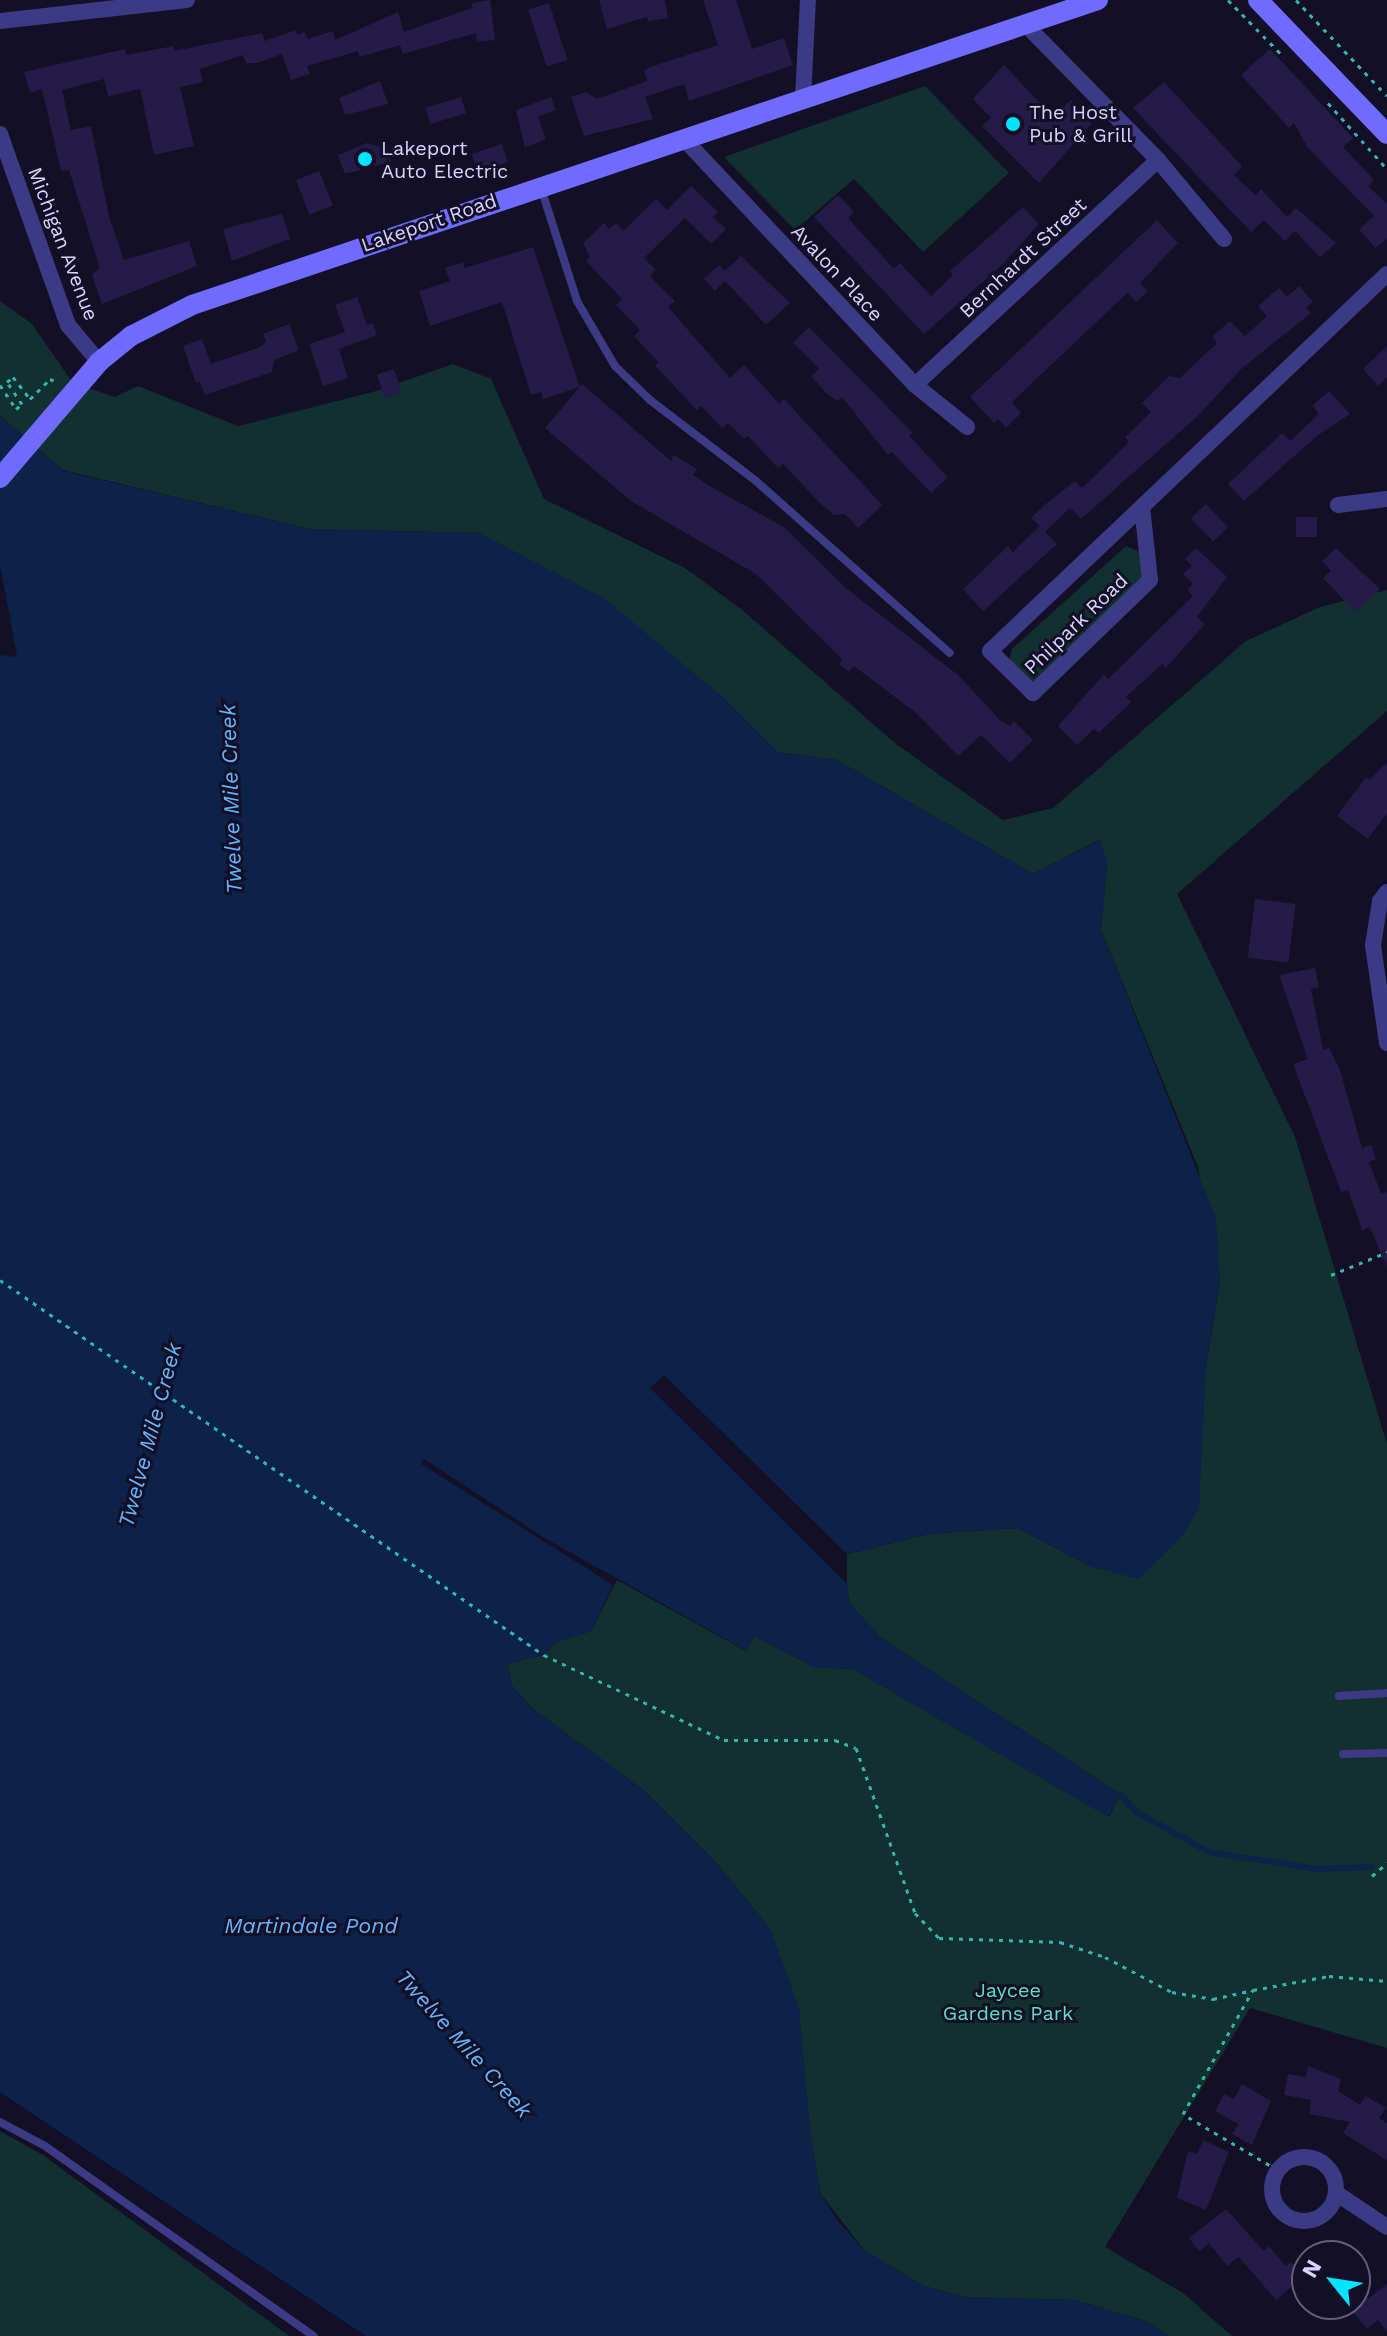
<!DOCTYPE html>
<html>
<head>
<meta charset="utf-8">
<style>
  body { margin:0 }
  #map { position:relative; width:1387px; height:2336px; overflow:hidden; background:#130f26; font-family:"Work Sans",sans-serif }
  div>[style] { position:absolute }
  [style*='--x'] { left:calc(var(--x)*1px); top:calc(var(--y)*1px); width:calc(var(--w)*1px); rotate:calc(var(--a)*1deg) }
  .green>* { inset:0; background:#12302f }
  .water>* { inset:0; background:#0c2248 }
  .stream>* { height:6px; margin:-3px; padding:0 3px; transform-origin:3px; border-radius:3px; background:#0c2248 }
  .building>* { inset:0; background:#241b47; transform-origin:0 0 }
  .path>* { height:3px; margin-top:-1.5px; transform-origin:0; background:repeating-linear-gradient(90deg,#2fb8b0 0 4px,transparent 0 10px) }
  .lane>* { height:8px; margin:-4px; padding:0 4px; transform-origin:4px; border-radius:4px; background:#3d3a85 }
  .street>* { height:16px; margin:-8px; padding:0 8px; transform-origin:8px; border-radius:8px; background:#3d3a85 }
  .street>.ring { margin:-8px; padding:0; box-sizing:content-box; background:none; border:16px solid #3d3a85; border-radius:50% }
  .secondary>* { height:20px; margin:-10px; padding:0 10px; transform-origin:10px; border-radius:10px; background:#6f6bff }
  .dots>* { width:22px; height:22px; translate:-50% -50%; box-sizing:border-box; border:4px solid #130f26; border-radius:50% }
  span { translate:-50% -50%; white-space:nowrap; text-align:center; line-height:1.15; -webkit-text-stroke:6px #130f26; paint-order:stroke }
  .poi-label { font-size:20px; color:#d9d4ff }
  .left { translate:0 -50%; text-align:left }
  .street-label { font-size:20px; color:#d9d4ff }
  .park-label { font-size:20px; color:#5fe0c0 }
  .water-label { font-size:22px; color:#62b6ff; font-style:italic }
  .north { position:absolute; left:1291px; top:2240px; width:80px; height:80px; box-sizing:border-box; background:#130f26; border:2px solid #625e7d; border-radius:50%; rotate:300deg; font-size:22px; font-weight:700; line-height:32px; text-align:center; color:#d9d4ff }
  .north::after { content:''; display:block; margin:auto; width:28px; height:36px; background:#00e5ff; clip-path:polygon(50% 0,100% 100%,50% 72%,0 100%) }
</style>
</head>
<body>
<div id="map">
  <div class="green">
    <i style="clip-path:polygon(925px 86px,1009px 173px,923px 252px,854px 179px,795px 230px,724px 157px)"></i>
    <i style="clip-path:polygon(0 301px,32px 324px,73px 383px,115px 397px,138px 386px,238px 426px,373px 392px,453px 364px,491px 379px,544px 499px,685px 568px,741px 609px,896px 744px,1003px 820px,1053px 808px,1246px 641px,1320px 607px,1387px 590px,1387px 711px,1177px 894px,1295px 1137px,1387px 1444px,1387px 2048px,1250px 2008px,1105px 2247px,1183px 2293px,1232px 2336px,1168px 2336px,1146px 2321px,1074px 2300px,966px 2297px,924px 2286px,864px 2250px,821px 2194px,771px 1930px,715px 1861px,646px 1792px,532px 1708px,512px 1686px,507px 1664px,544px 1655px,556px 1642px,591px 1631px,617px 1580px,746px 1651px,754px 1636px,814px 1667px,853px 1669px,1109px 1817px,1120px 1794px,881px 1638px,849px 1603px,847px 1584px,847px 1554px,928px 1534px,1017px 1528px,1092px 1567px,1206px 1367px,1220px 1283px,1198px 1167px,1101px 930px,1107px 864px,1099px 840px,1033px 874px,837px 760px,777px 752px,718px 693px,479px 533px,309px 529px,63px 470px,0 416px)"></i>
    <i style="clip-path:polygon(1126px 546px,1145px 554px,1147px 578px,1041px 679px,1029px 682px,1009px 661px,1012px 649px)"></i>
    <i style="clip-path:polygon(0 2131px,43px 2155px,289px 2336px,0 2336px)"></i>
  </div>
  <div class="water">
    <i style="clip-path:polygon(0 416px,64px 471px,309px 529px,479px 533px,604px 598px,718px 693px,777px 752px,837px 760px,1033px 874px,1100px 840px,1107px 863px,1101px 930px,1216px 1218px,1220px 1283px,1206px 1367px,1199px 1509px,1179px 1540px,1139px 1579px,1092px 1567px,1017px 1528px,928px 1534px,847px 1554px,664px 1375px,650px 1388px,847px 1584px,849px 1603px,881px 1638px,1120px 1794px,1108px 1817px,853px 1669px,814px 1667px,754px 1636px,747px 1651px,548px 1540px,424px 1459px,421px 1464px,613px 1585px,591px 1631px,556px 1642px,544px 1655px,507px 1664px,512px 1686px,532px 1708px,646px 1792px,715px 1861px,771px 1930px,799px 2007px,811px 2138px,821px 2194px,837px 2220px,864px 2250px,924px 2286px,966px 2297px,1074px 2300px,1146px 2321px,1168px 2336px,366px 2336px,0 2092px,0 655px,17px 657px,0 564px)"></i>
  </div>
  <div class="stream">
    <i style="--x:1120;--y:1794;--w:24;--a:48"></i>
    <i style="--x:1136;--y:1812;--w:83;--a:28.7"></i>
    <i style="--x:1209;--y:1852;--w:108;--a:9"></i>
    <i style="--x:1316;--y:1869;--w:56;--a:-2"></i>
  </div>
  <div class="building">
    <i style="clip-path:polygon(490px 0,495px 40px,477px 42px,476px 33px,403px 54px,400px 45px,360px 57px,358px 51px,307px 66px,310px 74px,291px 80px,282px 54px,257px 63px,246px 63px,243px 55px,200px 69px,203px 82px,180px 87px,194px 146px,154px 155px,140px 89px,108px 96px,104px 79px,62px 90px,71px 130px,91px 126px,109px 217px,124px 260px,189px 241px,197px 266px,102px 304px,92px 275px,100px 268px,69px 170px,61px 171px,42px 89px,30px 93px,24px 72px,125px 49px,126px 55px,174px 46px,174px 51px,262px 33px,265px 41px,296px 30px,297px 35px,305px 32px,308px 39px,333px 31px,335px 40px,398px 12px,404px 32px,472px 8px,472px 3px)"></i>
    <i style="clip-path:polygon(599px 0,665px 0,668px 18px,648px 21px,647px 17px,607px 29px)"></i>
    <i style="clip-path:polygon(703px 0,736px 0,752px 49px,784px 38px,793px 65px,689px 101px,684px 84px,645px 97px,653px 119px,584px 136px,571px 97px,586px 92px,597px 99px,647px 81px,644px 70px,650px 67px,718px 45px)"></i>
    <i style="left:549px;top:3px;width:60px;height:22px;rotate:72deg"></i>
    <i style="clip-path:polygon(1270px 49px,1353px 138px,1343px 147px,1374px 180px,1368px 186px,1387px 204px,1387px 238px,1376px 248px,1359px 230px,1374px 216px,1308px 148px,1294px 123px,1289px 128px,1241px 75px)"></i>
    <i style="clip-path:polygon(1004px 65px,1053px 117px,1071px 100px,1092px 123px,1039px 183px,982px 126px,991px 118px,973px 99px)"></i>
    <i style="clip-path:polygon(380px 81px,388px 104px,345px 115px,339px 98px)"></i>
    <i style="clip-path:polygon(1164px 82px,1242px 166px,1234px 175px,1255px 195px,1261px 189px,1287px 217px,1296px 208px,1336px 243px,1320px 257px,1295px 231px,1285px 241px,1264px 220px,1251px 232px,1133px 108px)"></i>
    <i style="left:461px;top:97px;width:17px;height:37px;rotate:73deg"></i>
    <i style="clip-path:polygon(551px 97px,556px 110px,538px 117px,546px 139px,525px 148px,516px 110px)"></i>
    <i style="clip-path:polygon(367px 143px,388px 149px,391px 162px,345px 174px,338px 155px)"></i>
    <i style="left:502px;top:144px;width:19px;height:32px;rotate:72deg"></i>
    <i style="left:319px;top:171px;width:37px;height:25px;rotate:68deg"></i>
    <i style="clip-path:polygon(691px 186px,718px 212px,713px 217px,726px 229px,711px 244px,685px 218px,644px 258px,656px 270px,650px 276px,675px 301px,668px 307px,730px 378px,744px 365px,779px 404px,784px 399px,882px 505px,858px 528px,845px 514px,834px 515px,821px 504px,783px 464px,778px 468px,748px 436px,744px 439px,728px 423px,722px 428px,701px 406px,697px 410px,655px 366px,658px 362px,634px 336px,640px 330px,616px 305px,622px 299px,586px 261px,590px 257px,583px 243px,604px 223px,609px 229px,616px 223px,623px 231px,656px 199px,667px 210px)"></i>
    <i style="clip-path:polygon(838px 195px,854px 212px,848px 218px,894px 269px,900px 263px,931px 296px,953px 275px,950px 271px,1023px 207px,1039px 224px,1003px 264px,924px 334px,814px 217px)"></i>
    <i style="clip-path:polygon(282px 214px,290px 239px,232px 261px,223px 229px)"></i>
    <i style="clip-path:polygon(1157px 220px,1178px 243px,1140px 283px,1148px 291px,1136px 302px,1127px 293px,1012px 402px,1021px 413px,1006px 428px,998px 419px,994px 423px,970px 397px)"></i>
    <i style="clip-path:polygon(533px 247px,580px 387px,543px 399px,541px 392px,531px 395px,502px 302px,430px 326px,419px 291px,450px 281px,445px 268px,463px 262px,465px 268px)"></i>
    <i style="clip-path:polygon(741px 256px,790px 303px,766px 325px,725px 281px,715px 291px,704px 279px,719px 265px,725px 271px)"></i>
    <i style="clip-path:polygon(1299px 286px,1313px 302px,1306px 308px,1311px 313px,1241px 369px,1199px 415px,1081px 519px,1070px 508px,1045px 532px,1057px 544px,983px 611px,963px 589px,1008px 546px,1013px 552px,1040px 526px,1031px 518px,1047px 503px,1075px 481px,1082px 488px,1129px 442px,1125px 437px,1151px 412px,1142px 403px,1169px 376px,1180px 378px,1217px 343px,1212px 337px,1230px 321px,1245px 336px,1267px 316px,1258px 306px,1279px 288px,1287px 297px)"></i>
    <i style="clip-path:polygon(357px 297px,367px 325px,373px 323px,377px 335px,339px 349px,348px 378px,323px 386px,309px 344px,345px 332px,335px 305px)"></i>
    <i style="clip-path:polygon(289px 324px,299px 350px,274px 360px,272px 372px,205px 395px,200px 382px,196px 383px,183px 346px,202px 339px,211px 364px,260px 347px,266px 342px,263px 334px)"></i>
    <i style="clip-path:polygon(809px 327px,913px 433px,909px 436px,948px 477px,931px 493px,892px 452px,888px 455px,842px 397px,838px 401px,827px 394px,811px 376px,819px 369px,793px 343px)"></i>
    <i style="clip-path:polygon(1387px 346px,1387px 377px,1378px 386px,1363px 369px)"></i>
    <i style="left:394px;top:369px;width:25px;height:18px;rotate:72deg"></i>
    <i style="clip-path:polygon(582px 384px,671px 461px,674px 455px,697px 469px,693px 475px,713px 488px,784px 527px,847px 589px,958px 675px,1000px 720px,1010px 726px,1014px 721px,1033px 740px,1010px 763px,981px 735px,958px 756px,916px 713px,854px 666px,849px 672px,839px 664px,842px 659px,756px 574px,631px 501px,545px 428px)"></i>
    <i style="clip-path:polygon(1329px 391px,1350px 414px,1318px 435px,1244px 501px,1228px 484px,1282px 433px,1290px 441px,1319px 414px,1312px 406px)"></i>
    <i style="left:1206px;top:504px;width:32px;height:21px;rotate:46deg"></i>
    <i style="left:1296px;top:517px;width:21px;height:20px"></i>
    <i style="clip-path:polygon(1196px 548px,1227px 577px,1197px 617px,1205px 624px,1166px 668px,1162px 664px,1126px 697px,1131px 702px,1099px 733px,1094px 729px,1077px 745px,1058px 726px,1104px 674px,1108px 679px,1193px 596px,1187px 590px,1193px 584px,1183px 574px,1192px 566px,1185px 559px)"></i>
    <i style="clip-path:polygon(1336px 548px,1380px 589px,1355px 612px,1323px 578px,1331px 571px,1322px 561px)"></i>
    <i style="clip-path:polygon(1387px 762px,1387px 813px,1368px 839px,1337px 816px,1366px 777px,1370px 780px)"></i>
    <i style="left:1255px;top:899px;width:41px;height:59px;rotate:7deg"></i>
    <i style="clip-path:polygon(1315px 968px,1319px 987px,1311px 989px,1323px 1050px,1329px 1048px,1340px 1070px,1362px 1148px,1371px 1145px,1376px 1159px,1369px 1162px,1381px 1194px,1387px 1192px,1387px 1268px,1370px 1227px,1362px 1230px,1348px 1190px,1341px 1192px,1293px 1064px,1308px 1059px,1279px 975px)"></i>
    <i style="clip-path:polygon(1308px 2066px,1341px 2079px,1338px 2091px,1360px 2105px,1366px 2096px,1386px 2108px,1379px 2118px,1387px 2123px,1387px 2160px,1343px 2133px,1350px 2122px,1309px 2114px,1311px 2100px,1284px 2095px,1288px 2074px,1306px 2077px)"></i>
    <i style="clip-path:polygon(1242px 2084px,1271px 2101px,1252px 2145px,1232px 2134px,1238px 2124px,1215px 2111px,1224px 2094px,1234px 2099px)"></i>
    <i style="clip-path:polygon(1203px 2140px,1229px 2152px,1206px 2210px,1177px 2198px,1188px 2151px,1197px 2154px)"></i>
    <i style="clip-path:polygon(1226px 2209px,1264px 2251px,1269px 2246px,1286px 2266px,1291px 2262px,1304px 2276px,1276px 2300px,1239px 2257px,1227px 2266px,1209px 2243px,1199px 2251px,1189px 2238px)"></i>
    <i style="clip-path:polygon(1355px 2284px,1368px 2299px,1387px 2284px,1387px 2332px,1378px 2320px,1367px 2329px,1347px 2304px,1355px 2304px)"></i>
  </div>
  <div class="path">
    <i style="--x:1228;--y:0;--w:80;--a:45.5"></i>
    <i style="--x:1296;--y:0;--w:132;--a:46.5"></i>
    <i style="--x:1328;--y:103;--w:89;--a:48.2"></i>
    <i style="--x:0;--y:385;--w:29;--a:56"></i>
    <i style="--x:16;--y:409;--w:8;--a:-40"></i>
    <i style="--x:22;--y:404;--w:27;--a:-124"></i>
    <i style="--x:7;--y:382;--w:8;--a:-40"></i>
    <i style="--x:13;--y:377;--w:28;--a:52"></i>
    <i style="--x:30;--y:399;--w:28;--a:-45"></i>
    <i style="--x:50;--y:379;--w:8;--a:23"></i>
    <i style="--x:1331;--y:1275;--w:61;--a:-22.3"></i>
    <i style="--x:0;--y:1280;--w:661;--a:34.58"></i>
    <i style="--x:544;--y:1655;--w:199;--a:25.3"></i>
    <i style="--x:724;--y:1740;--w:111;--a:0"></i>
    <i style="--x:835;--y:1740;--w:22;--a:21"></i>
    <i style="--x:856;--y:1748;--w:175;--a:70.3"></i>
    <i style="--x:915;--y:1913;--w:35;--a:46"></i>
    <i style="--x:939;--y:1938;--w:121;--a:1.9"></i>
    <i style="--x:1060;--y:1942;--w:47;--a:18.4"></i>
    <i style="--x:1105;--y:1957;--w:76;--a:27.6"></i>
    <i style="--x:1172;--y:1992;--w:42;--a:9.7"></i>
    <i style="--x:1213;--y:1999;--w:41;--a:-12.7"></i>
    <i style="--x:1372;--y:1876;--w:20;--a:-41"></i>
    <i style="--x:1278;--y:2170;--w:110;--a:-149.5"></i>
    <i style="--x:1183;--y:2114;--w:142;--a:-60.6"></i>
    <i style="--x:1253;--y:1990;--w:77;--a:-10.4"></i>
    <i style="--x:1329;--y:1976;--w:58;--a:4.9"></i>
  </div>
  <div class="lane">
    <i style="--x:541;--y:188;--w:119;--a:72.3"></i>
    <i style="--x:577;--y:301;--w:75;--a:59.7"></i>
    <i style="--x:615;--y:366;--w:49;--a:44.2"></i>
    <i style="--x:650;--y:400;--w:133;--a:37.4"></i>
    <i style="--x:756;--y:481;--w:259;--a:41.6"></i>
    <i style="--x:1339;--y:1696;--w:48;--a:-3.6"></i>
    <i style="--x:1343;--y:1754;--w:44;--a:-1.3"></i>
    <i style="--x:0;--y:2122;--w:51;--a:28.1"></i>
    <i style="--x:45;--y:2146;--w:329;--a:35.3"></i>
  </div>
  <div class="street">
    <i style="--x:0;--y:21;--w:188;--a:-6.4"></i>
    <i style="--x:1024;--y:23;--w:192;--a:45.6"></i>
    <i style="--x:1158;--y:160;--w:103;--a:50.1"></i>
    <i style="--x:803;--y:98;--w:98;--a:-87.1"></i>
    <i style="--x:0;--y:134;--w:203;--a:70.4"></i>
    <i style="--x:68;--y:325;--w:48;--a:50"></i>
    <i style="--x:684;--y:139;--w:337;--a:46.8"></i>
    <i style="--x:915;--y:385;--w:67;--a:38.9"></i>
    <i style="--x:915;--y:385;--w:331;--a:-42.8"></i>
    <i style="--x:1338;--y:505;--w:49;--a:-7"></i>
    <i style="--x:1142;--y:507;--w:73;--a:83.7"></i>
    <i style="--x:1150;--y:580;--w:163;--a:136"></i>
    <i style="--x:1033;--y:693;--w:60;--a:-135.7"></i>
    <i style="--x:990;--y:651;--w:547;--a:-43.52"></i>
    <i style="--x:1387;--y:892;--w:11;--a:128"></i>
    <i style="--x:1380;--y:901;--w:45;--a:99"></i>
    <i style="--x:1373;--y:945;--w:99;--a:81.9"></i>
    <i class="ring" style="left:1272px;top:2157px;width:48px;height:48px"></i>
    <i style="--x:1336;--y:2193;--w:61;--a:33.7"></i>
  </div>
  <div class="secondary">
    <i style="--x:1258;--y:0;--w:186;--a:46.1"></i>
    <i style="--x:0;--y:478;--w:153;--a:-49.5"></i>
    <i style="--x:99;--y:362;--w:41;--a:-39.1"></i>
    <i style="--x:131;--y:336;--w:68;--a:-26.9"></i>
    <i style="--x:192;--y:305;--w:956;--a:-18.61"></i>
  </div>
  <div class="dots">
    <i style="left:1013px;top:124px;background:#00e5ff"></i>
    <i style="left:365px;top:159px;background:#00e5ff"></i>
  </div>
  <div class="poi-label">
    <span class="left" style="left:1029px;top:124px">The Host<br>Pub &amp; Grill</span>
    <span class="left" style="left:381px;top:160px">Lakeport<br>Auto Electric</span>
  </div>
  <div class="street-label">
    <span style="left:429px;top:223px;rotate:-19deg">Lakeport Road</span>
    <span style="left:63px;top:244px;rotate:69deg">Michigan Avenue</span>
    <span style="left:1023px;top:258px;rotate:-43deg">Bernhardt Street</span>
    <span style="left:837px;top:273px;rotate:47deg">Avalon Place</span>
    <span style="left:1076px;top:624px;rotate:-44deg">Philpark Road</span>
  </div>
  <div class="park-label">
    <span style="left:1008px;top:2002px">Jaycee<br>Gardens Park</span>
  </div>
  <div class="water-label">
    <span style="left:231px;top:799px;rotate:-92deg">Twelve Mile Creek</span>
    <span style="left:150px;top:1435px;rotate:-75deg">Twelve Mile Creek</span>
    <span style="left:311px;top:1926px">Martindale Pond</span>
    <span style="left:464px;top:2044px;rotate:48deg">Twelve Mile Creek</span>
  </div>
  <div class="north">N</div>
</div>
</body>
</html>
